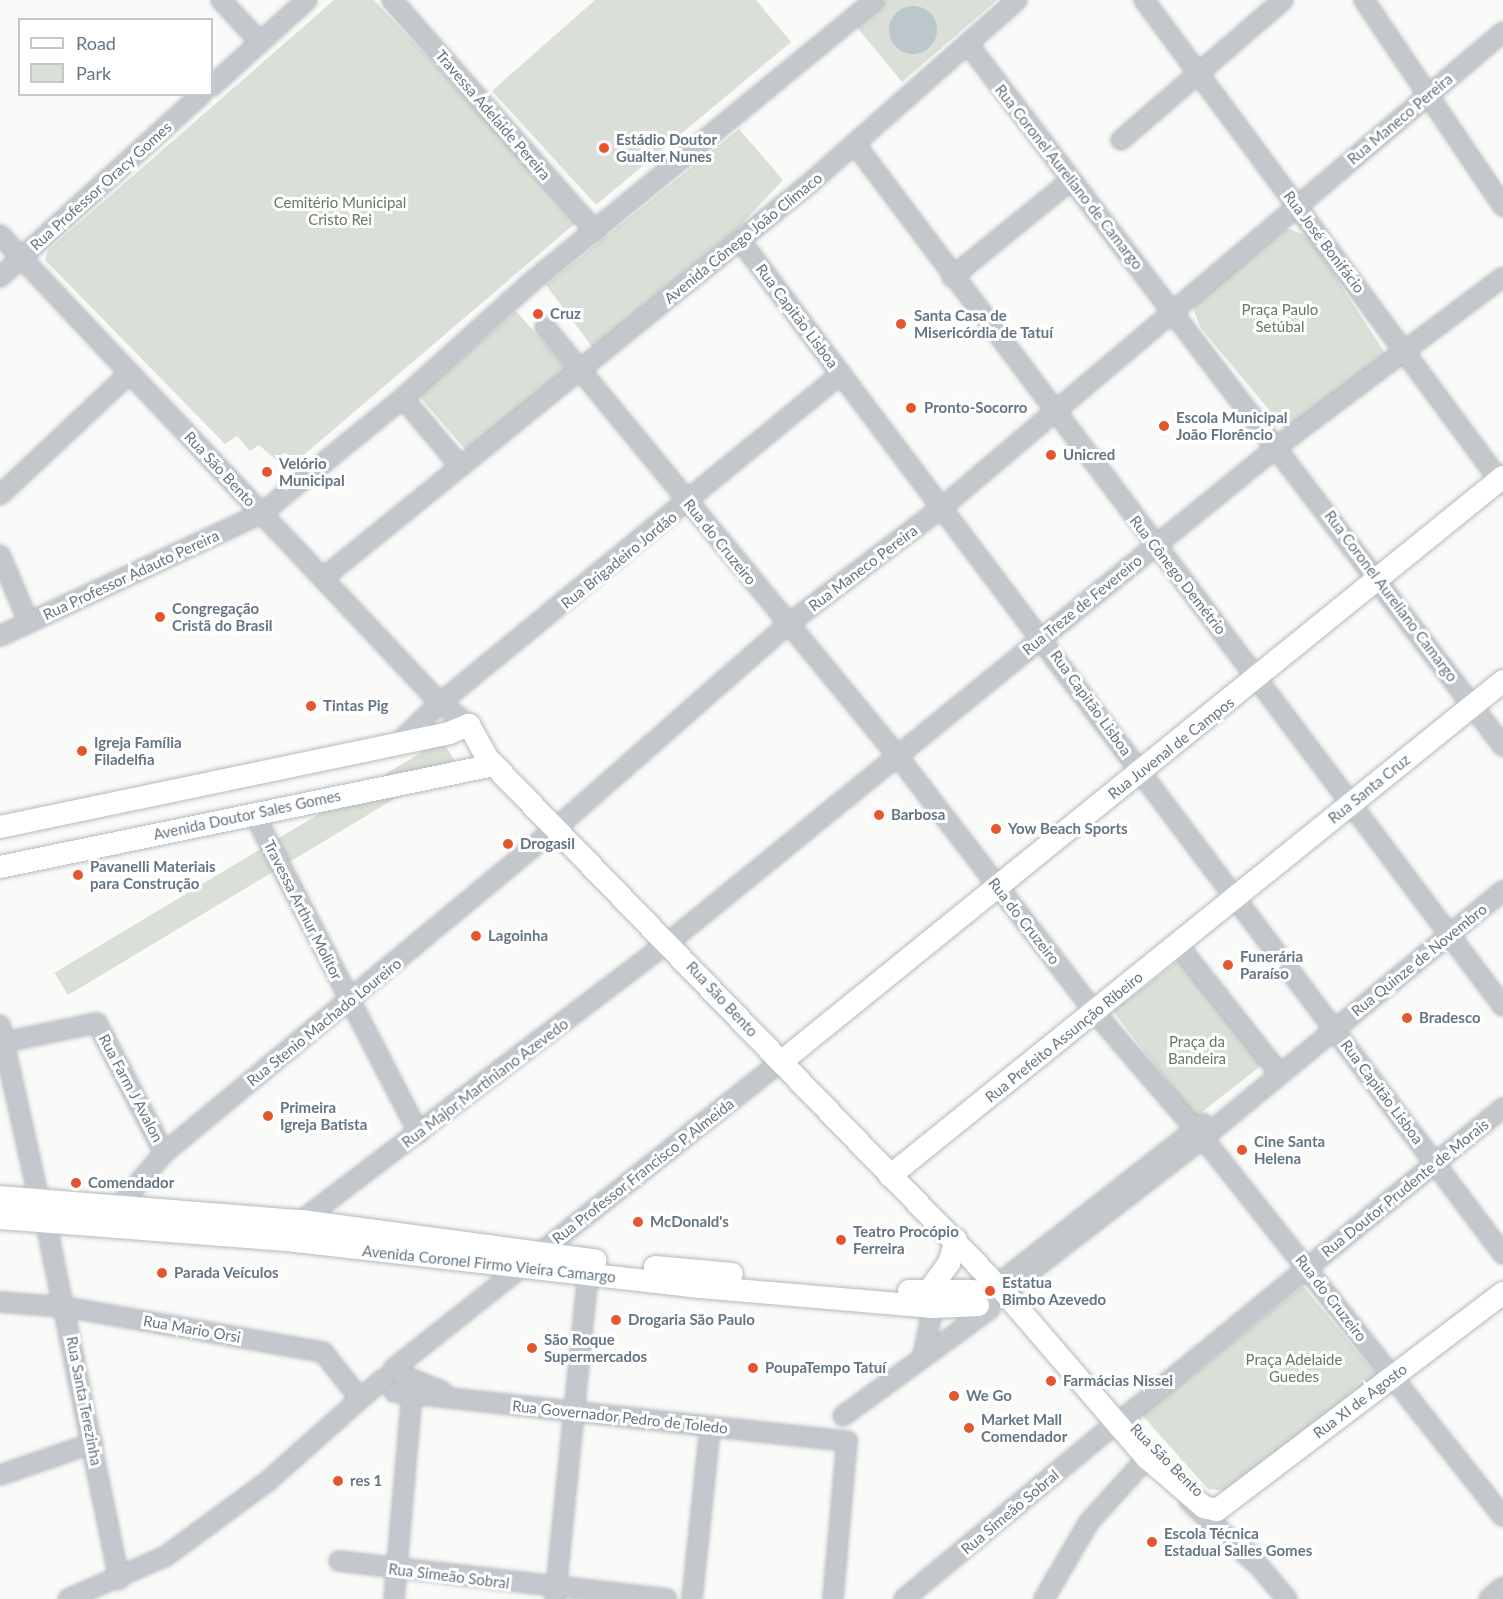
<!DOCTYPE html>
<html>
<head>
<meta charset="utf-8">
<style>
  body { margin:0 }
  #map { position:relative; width:1503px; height:1599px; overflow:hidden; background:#fafaf8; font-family:Lato,sans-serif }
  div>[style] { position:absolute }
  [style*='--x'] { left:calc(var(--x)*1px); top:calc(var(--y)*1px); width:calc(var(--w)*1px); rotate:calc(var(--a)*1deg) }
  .green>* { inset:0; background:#dadfd7; transform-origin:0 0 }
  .water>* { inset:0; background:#bbc7cb }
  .round { border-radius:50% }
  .roads { filter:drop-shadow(0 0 2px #b5babe) drop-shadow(0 0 2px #b5babe) }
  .minor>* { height:18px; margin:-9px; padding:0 9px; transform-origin:9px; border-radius:9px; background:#c3c8cc }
  .major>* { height:22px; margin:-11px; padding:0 11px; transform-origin:11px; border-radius:11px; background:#fff }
  .dots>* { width:16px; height:16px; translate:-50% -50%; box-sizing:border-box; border:3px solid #fff; border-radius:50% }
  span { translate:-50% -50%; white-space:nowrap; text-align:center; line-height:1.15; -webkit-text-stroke:6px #fff; paint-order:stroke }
  .street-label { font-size:15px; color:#657683 }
  .poi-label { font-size:15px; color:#657683; font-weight:700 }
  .left { translate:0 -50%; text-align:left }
  .park-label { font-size:15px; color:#687a64 }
  .legend { position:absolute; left:18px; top:18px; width:195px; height:78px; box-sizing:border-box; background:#fff; border:2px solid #c1c8cd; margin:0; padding:8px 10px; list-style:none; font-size:18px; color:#657683 }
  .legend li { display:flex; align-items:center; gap:12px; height:30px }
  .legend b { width:30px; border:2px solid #c1c8cd }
</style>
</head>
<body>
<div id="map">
  <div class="green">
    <i style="clip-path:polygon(334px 0,374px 0,579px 220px,299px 459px,284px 453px,276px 460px,259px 445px,250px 451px,237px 436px,225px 444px,45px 260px,48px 250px)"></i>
    <i style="clip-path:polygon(595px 0,756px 0,791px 42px,596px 205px,492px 91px)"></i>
    <i style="clip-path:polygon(887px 0,997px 0,902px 82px,855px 25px)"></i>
    <i style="clip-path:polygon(739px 129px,783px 180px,735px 231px,593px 348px,546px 285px)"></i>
    <i style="clip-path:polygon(1287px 228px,1309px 237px,1387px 356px,1293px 428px,1284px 428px,1200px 327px,1192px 304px)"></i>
    <i style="left:516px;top:311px;width:80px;height:129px;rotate:49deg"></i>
    <i style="left:442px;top:740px;width:26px;height:452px;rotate:59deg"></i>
    <i style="left:1180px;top:959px;width:134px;height:85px;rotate:52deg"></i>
    <i style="clip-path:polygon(1303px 1286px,1378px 1377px,1225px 1491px,1208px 1489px,1142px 1415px)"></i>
  </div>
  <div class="water">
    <i class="round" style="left:889px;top:6px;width:48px;height:48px"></i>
  </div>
  <div class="roads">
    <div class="minor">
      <i style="--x:221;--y:0;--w:56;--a:47.2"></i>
      <i style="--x:392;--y:0;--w:308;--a:48.7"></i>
      <i style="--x:1144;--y:0;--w:603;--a:53.49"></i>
      <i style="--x:1364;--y:0;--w:249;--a:56"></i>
      <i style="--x:968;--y:44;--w:883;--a:52.69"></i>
      <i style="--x:212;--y:86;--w:128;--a:-42.2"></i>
      <i style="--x:1121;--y:140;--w:214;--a:-40.8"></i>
      <i style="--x:855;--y:144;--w:1078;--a:53.07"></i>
      <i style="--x:0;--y:235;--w:642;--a:46.77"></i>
      <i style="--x:440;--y:703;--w:36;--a:37"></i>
      <i style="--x:740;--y:240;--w:1269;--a:53.04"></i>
      <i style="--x:0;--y:277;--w:273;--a:-42.2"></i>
      <i style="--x:952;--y:277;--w:152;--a:-39.1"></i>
      <i style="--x:545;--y:327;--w:553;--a:50.58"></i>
      <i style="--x:896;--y:754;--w:331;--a:52.4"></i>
      <i style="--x:1098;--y:1016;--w:161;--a:49.3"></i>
      <i style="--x:1203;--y:1138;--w:483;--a:51.6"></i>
      <i style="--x:403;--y:398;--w:89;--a:50"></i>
      <i style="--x:0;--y:495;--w:178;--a:-43.2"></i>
      <i style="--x:0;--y:555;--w:74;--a:66.9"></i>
      <i style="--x:323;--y:578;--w:626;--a:-39.03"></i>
      <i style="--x:809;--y:184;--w:278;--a:-41.5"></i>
      <i style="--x:0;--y:636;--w:289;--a:-25.1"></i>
      <i style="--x:262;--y:513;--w:182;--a:-39.2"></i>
      <i style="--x:403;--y:398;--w:169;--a:-42.1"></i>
      <i style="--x:528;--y:285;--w:449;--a:-39.4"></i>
      <i style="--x:397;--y:744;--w:59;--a:-43.6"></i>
      <i style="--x:440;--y:703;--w:519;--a:-39.37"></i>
      <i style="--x:254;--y:814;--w:359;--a:62.7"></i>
      <i style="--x:1178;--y:945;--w:164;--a:51.7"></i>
      <i style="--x:0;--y:1025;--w:178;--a:77.4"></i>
      <i style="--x:0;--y:1043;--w:99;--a:-11.7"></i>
      <i style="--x:97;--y:1023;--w:146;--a:62.7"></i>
      <i style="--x:112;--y:1214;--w:80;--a:-49.6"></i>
      <i style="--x:164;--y:1153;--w:509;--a:-39.66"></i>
      <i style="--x:556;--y:828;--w:308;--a:-41.3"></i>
      <i style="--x:787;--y:625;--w:192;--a:-37.2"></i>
      <i style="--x:940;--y:509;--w:738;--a:-40.27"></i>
      <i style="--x:46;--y:1223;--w:364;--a:78.4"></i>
      <i style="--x:299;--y:1229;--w:8;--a:-76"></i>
      <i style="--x:301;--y:1221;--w:462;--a:-37.2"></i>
      <i style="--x:669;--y:942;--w:785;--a:-39.16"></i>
      <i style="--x:1278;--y:446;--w:281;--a:-36.9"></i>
      <i style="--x:1003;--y:1280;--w:254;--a:-38.1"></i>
      <i style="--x:1004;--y:1292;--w:252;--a:-37.7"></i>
      <i style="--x:1203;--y:1138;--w:389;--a:-39.5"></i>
      <i style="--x:0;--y:1302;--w:65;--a:4.4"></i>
      <i style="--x:65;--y:1307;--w:262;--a:9.9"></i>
      <i style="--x:323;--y:1352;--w:60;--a:51.8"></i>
      <i style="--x:923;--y:1356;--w:50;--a:-78.5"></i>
      <i style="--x:933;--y:1307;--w:11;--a:-105"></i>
      <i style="--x:393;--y:1369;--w:495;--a:-38.4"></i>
      <i style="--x:405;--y:1376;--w:41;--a:22.8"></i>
      <i style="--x:394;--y:1392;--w:456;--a:6.2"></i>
      <i style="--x:847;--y:1441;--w:159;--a:95.1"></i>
      <i style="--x:843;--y:1416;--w:182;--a:-36.1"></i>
      <i style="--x:1124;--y:1418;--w:490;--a:-39.3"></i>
      <i style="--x:0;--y:1475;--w:98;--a:-19"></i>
      <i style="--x:1189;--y:1501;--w:89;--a:43.2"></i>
      <i style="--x:1247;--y:1552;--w:62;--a:49.6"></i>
      <i style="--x:339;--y:1561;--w:330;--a:6.6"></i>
      <i style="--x:68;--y:1599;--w:107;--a:-23.7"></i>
      <i style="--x:166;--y:1556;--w:127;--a:-36.3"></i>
      <i style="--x:268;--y:1481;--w:154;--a:-41.6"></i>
      <i style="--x:394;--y:1599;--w:206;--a:-85"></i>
      <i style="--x:555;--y:1599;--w:326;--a:-84.2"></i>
      <i style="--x:692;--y:1599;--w:172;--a:-84"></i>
      <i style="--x:904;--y:1599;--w:274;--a:-39.7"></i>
      <i style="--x:1044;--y:1599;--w:89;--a:-59.7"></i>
      <i style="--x:1089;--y:1522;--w:86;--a:-47.8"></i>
      <i style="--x:1147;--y:1458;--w:11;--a:45"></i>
      <i style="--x:1489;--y:1599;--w:18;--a:-41"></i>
    </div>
    <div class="major">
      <i style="--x:0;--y:827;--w:459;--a:-11.8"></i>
      <i style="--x:449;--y:733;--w:22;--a:-22"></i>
      <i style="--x:469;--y:725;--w:39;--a:61"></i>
      <i style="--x:488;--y:759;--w:722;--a:45.95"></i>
      <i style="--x:0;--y:867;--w:504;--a:-11.67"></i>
      <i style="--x:781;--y:1062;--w:929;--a:-39.02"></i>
      <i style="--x:890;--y:1176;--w:788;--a:-38.92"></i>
      <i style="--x:0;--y:1197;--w:302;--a:4.6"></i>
      <i style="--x:301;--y:1221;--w:297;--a:7.6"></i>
      <i style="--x:0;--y:1218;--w:297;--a:4.4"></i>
      <i style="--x:296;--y:1241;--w:396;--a:6.5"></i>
      <i style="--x:689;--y:1286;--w:245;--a:4.9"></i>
      <i style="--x:933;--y:1307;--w:45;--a:-2.5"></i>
      <i style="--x:655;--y:1267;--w:77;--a:5.2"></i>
      <i style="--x:909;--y:1291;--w:64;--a:0"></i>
      <i style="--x:928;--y:1292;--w:36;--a:-54"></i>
      <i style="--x:949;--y:1263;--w:24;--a:-73"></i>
      <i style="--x:1004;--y:1292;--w:219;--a:49.3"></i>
      <i style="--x:1147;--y:1458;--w:75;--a:40.7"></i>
      <i style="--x:1204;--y:1507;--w:13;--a:13"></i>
      <i style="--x:1217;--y:1510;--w:359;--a:-37.2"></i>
    </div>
  </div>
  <div class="dots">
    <i style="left:604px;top:148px;background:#e4572e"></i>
    <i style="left:538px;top:314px;background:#e4572e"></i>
    <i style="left:901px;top:324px;background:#e4572e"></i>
    <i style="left:911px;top:408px;background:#e4572e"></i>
    <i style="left:1164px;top:426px;background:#e4572e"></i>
    <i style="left:1051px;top:455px;background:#e4572e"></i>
    <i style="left:267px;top:472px;background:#e4572e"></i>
    <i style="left:160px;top:617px;background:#e4572e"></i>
    <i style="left:311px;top:706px;background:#e4572e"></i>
    <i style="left:82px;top:751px;background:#e4572e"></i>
    <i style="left:879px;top:815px;background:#e4572e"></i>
    <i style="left:996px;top:829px;background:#e4572e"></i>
    <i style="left:508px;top:844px;background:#e4572e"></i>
    <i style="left:78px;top:875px;background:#e4572e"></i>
    <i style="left:476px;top:936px;background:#e4572e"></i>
    <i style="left:1228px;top:965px;background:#e4572e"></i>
    <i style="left:1407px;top:1018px;background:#e4572e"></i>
    <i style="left:268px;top:1116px;background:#e4572e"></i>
    <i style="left:1242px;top:1150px;background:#e4572e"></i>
    <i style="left:76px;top:1183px;background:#e4572e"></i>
    <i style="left:638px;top:1222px;background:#e4572e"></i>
    <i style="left:841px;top:1240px;background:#e4572e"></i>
    <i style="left:162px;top:1273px;background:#e4572e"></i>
    <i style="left:990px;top:1291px;background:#e4572e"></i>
    <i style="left:616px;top:1320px;background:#e4572e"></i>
    <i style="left:532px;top:1348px;background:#e4572e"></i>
    <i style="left:753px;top:1368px;background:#e4572e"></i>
    <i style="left:1051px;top:1381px;background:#e4572e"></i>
    <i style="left:954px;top:1396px;background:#e4572e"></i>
    <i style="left:969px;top:1428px;background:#e4572e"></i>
    <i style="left:338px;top:1481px;background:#e4572e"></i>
    <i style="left:1152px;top:1542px;background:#e4572e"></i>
  </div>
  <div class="street-label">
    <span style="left:493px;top:115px;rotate:49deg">Travessa Adelaide Pereira</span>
    <span style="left:1400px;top:119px;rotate:-40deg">Rua Maneco Pereira</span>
    <span style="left:1069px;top:177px;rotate:52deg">Rua Coronel Aureliano de Camargo</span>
    <span style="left:101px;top:186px;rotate:-42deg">Rua Professor Oracy Gomes</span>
    <span style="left:743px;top:238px;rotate:-39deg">Avenida Cônego João Climaco</span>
    <span style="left:1324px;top:242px;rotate:53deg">Rua José Bonifácio</span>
    <span style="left:797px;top:316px;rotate:53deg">Rua Capitão Lisboa</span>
    <span style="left:220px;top:469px;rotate:47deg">Rua São Bento</span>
    <span style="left:720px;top:542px;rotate:51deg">Rua do Cruzeiro</span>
    <span style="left:619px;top:560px;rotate:-39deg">Rua Brigadeiro Jordão</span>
    <span style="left:863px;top:568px;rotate:-37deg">Rua Maneco Pereira</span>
    <span style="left:131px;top:575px;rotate:-25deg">Rua Professor Adauto Pereira</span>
    <span style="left:1178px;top:575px;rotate:52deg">Rua Cônego Demétrio</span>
    <span style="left:1391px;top:596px;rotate:53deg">Rua Coronel Aureliano Camargo</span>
    <span style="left:1082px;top:605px;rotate:-39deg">Rua Treze de Fevereiro</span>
    <span style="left:1091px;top:703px;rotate:54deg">Rua Capitão Lisboa</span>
    <span style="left:1171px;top:748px;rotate:-38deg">Rua Juvenal de Campos</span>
    <span style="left:1369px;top:789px;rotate:-39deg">Rua Santa Cruz</span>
    <span style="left:247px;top:815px;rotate:-12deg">Avenida Doutor Sales Gomes</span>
    <span style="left:303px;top:910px;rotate:63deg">Travessa Arthur Molitor</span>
    <span style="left:1024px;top:921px;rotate:52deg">Rua do Cruzeiro</span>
    <span style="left:1419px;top:960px;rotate:-39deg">Rua Quinze de Novembro</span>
    <span style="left:722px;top:999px;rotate:47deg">Rua São Bento</span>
    <span style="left:324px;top:1022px;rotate:-39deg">Rua Stenio Machado Loureiro</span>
    <span style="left:1064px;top:1037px;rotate:-39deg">Rua Prefeito Assunção Ribeiro</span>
    <span style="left:485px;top:1083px;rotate:-37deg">Rua Major Martiniano Azevedo</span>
    <span style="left:131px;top:1088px;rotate:62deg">Rua Farm J Avalon</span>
    <span style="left:1382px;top:1092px;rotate:53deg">Rua Capitão Lisboa</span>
    <span style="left:643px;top:1171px;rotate:-38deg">Rua Professor Francisco P Almeida</span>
    <span style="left:1405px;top:1188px;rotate:-39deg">Rua Doutor Prudente de Morais</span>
    <span style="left:489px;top:1264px;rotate:6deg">Avenida Coronel Firmo Vieira Camargo</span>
    <span style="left:1331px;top:1298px;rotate:52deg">Rua do Cruzeiro</span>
    <span style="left:192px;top:1329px;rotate:10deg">Rua Mario Orsi</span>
    <span style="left:84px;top:1401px;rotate:79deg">Rua Santa Terezinha</span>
    <span style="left:1360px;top:1401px;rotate:-37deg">Rua XI de Agosto</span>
    <span style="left:620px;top:1417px;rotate:6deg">Rua Governador Pedro de Toledo</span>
    <span style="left:1167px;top:1460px;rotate:45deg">Rua São Bento</span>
    <span style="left:1010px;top:1512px;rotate:-40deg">Rua Simeão Sobral</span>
    <span style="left:449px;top:1576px;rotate:7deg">Rua Simeão Sobral</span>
  </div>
  <div class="poi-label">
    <span class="left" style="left:616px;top:148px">Estádio Doutor<br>Gualter Nunes</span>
    <span class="left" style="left:550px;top:314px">Cruz</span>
    <span class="left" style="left:914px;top:324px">Santa Casa de<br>Misericórdia de Tatuí</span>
    <span class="left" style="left:924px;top:408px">Pronto-Socorro</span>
    <span class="left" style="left:1176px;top:426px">Escola Municipal<br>João Florêncio</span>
    <span class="left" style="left:1063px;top:455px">Unicred</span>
    <span class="left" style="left:279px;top:472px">Velório<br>Municipal</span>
    <span class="left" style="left:172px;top:617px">Congregação<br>Cristã do Brasil</span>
    <span class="left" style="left:323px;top:706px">Tintas Pig</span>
    <span class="left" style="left:94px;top:751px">Igreja Família<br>Filadelfia</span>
    <span class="left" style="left:891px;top:815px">Barbosa</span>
    <span class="left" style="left:1008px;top:829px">Yow Beach Sports</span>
    <span class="left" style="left:520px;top:844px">Drogasil</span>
    <span class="left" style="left:90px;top:875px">Pavanelli Materiais<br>para Construção</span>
    <span class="left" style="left:488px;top:936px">Lagoinha</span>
    <span class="left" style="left:1240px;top:965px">Funerária<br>Paraíso</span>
    <span class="left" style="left:1419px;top:1018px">Bradesco</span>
    <span class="left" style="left:280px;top:1116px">Primeira<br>Igreja Batista</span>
    <span class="left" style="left:1254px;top:1150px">Cine Santa<br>Helena</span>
    <span class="left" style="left:88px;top:1183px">Comendador</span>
    <span class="left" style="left:650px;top:1222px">McDonald's</span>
    <span class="left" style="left:853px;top:1240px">Teatro Procópio<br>Ferreira</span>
    <span class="left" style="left:174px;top:1273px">Parada Veículos</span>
    <span class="left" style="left:1002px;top:1291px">Estatua<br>Bimbo Azevedo</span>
    <span class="left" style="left:628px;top:1320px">Drogaria São Paulo</span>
    <span class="left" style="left:544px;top:1348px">São Roque<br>Supermercados</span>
    <span class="left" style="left:765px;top:1368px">PoupaTempo Tatuí</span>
    <span class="left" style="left:1063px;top:1381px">Farmácias Nissei</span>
    <span class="left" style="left:966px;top:1396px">We Go</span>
    <span class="left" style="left:981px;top:1428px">Market Mall<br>Comendador</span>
    <span class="left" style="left:350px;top:1481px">res 1</span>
    <span class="left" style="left:1164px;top:1542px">Escola Técnica<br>Estadual Salles Gomes</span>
  </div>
  <div class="park-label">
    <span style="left:340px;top:211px">Cemitério Municipal<br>Cristo Rei</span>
    <span style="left:1280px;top:318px">Praça Paulo<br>Setúbal</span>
    <span style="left:1197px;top:1050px">Praça da<br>Bandeira</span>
    <span style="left:1294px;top:1368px">Praça Adelaide<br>Guedes</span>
  </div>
  <ul class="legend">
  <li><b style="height:8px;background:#fff"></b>Road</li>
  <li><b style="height:16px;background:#dadfd7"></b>Park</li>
  </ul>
</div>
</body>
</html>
